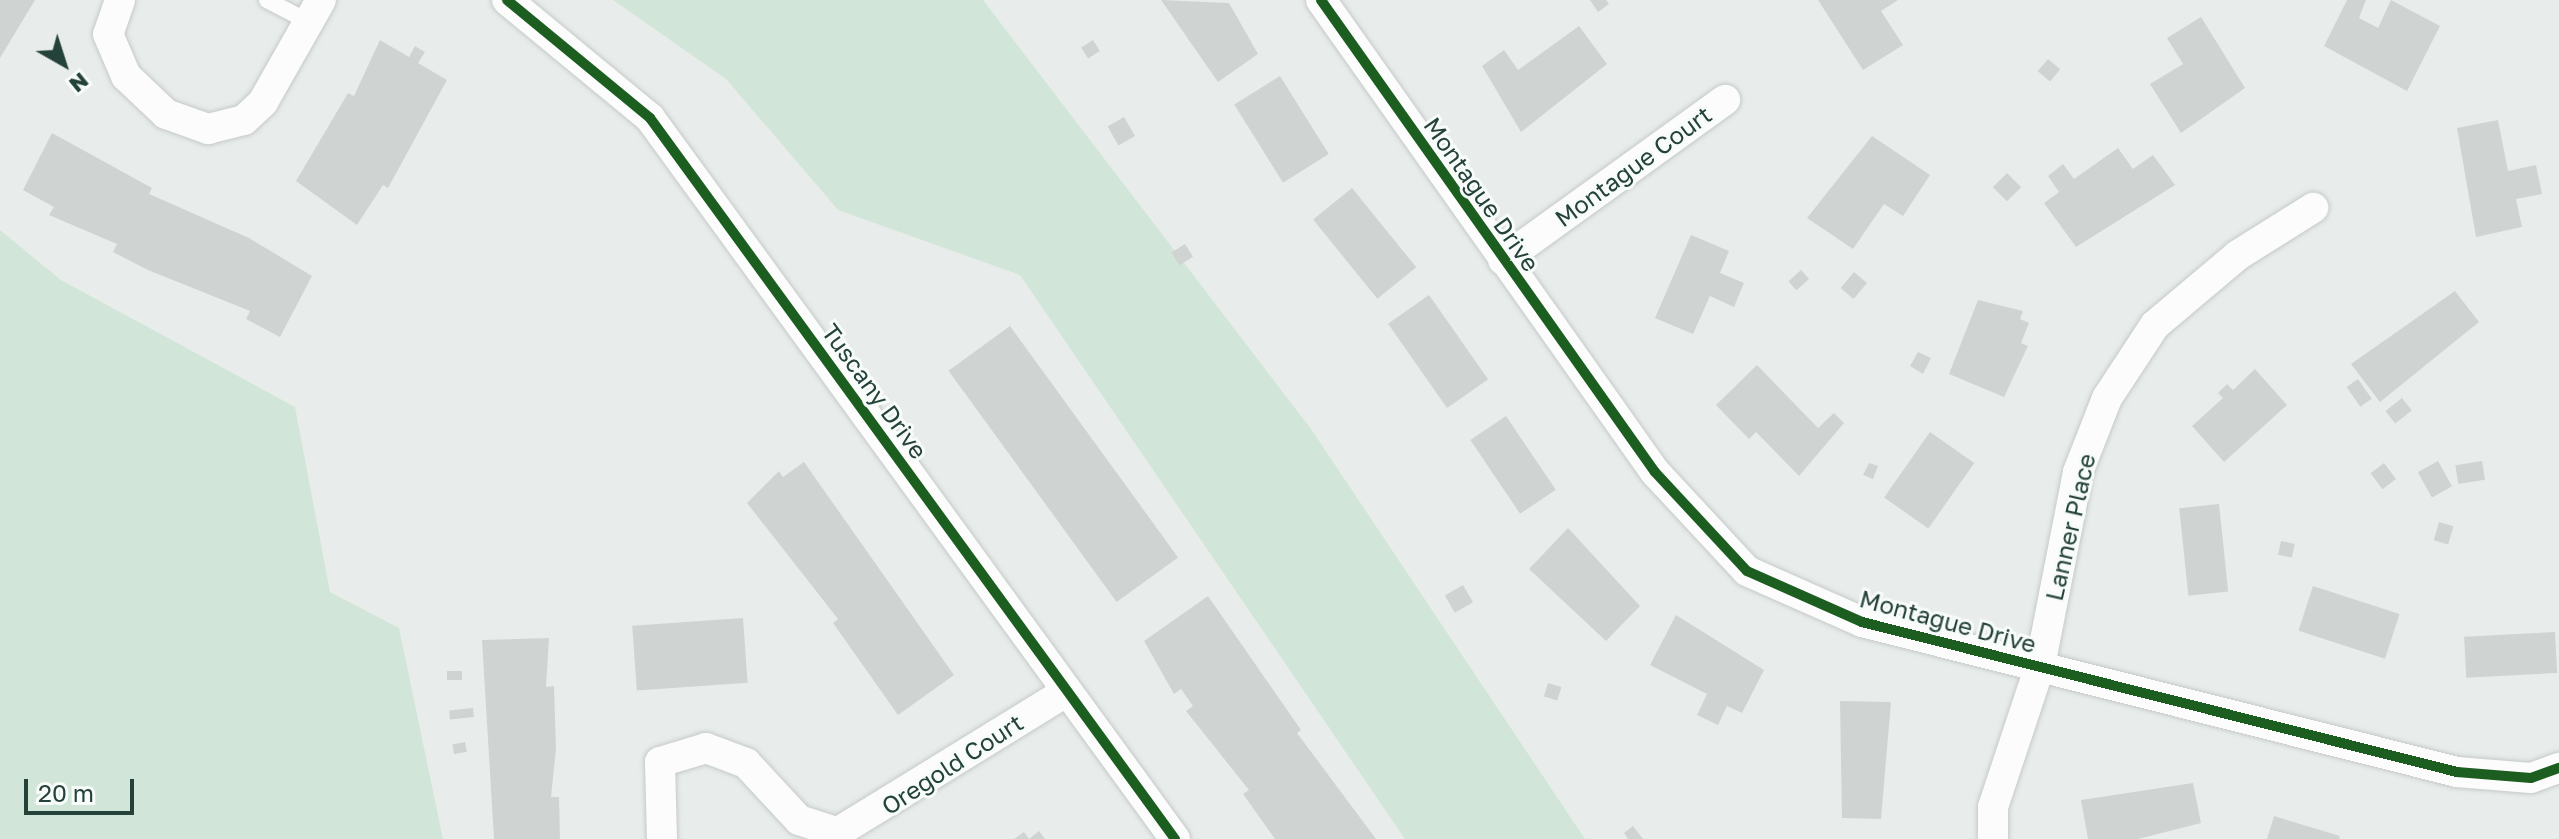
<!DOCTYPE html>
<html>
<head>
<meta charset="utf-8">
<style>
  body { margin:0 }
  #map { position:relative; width:2559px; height:839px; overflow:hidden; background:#e8edeb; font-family:"Golos Text",sans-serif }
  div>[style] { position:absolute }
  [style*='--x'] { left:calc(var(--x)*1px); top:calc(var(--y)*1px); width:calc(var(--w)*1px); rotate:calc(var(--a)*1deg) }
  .green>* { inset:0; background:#d1e6d8 }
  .building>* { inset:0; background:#cfd4d2; transform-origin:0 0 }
  .roads { filter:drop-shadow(0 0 2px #c5cac8) drop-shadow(0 0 2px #c5cac8) }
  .service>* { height:16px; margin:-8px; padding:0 8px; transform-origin:8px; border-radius:8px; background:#fcfcfc }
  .minor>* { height:30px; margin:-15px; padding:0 15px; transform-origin:15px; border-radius:15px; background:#fcfcfc }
  .cycleway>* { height:10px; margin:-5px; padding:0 5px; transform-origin:5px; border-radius:5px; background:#1b5e20 }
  span { translate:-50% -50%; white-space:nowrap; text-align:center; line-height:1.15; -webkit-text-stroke:6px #f7fbf9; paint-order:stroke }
  .street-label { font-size:24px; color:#24423a }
  .north { position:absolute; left:24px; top:24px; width:80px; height:80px; -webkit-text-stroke:6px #f7fbf9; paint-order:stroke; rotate:141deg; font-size:22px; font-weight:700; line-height:32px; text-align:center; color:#24423a }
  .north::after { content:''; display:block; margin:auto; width:28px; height:36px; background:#24423a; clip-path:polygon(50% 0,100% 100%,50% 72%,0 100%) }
  .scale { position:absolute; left:24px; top:779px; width:110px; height:36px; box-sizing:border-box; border:4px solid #24423a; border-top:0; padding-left:10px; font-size:24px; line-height:28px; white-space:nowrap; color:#24423a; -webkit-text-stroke:6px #f7fbf9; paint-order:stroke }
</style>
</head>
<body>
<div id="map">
  <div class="green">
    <i style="clip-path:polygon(613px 0,983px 0,1311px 429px,1585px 839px,1405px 839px,1020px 275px,838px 210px,726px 79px)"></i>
    <i style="clip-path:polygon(0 230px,61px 280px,295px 407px,330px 592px,399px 628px,443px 839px,0 839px)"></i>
  </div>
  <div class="building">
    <i style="clip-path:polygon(0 0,35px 0,0 58px)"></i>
    <i style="clip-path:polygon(1161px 0,1229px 3px,1258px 54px,1218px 82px)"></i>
    <i style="clip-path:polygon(1590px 0,1606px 0,1609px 4px,1598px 12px)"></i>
    <i style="clip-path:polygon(1818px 0,1898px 0,1881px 11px,1903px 45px,1863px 70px)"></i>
    <i style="clip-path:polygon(2347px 0,2366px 0,2359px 18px,2378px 28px,2391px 0,2440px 26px,2407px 91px,2324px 46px)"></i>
    <i style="clip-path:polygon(2201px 17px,2245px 88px,2181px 133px,2150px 84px,2183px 64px,2167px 38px)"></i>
    <i style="clip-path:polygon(1579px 26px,1607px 64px,1521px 132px,1482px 66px,1504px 50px,1518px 70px)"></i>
    <i style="clip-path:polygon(380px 40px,409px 57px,415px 46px,425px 52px,418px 63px,447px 80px,388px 188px,383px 185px,357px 225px,296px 181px,348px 93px,354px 96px)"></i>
    <i style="left:1093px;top:40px;width:13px;height:14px;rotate:58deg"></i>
    <i style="left:2048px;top:59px;width:16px;height:16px;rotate:40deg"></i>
    <i style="left:1280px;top:76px;width:92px;height:54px;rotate:58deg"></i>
    <i style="left:1124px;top:117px;width:22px;height:19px;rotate:60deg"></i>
    <i style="clip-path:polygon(2498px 120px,2508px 171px,2536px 165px,2542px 194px,2516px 199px,2522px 227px,2476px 237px,2457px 128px)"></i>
    <i style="clip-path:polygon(52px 133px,152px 188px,149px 194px,249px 238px,312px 276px,280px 337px,246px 319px,250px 311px,148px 270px,113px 252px,117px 244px,49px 215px,54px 207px,23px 190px)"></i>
    <i style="clip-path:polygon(1872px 136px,1930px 175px,1903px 216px,1884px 204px,1853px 249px,1807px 218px)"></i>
    <i style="clip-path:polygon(2118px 148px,2133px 169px,2153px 155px,2175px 185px,2076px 247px,2044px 203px,2059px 192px,2048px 176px,2063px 164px,2074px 179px)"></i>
    <i style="left:2007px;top:173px;width:20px;height:20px;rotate:45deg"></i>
    <i style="left:1352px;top:188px;width:102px;height:50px;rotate:51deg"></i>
    <i style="clip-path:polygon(1691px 235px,1729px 251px,1720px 273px,1744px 283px,1734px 307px,1710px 296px,1693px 334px,1655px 318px)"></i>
    <i style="left:1185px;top:244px;width:15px;height:16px;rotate:58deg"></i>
    <i style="left:1801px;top:270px;width:12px;height:17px;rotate:48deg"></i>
    <i style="left:1854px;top:272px;width:17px;height:21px;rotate:40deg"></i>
    <i style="clip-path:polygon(2455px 291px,2479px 322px,2380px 402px,2351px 364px)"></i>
    <i style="left:1429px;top:295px;width:103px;height:50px;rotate:55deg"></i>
    <i style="clip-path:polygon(1978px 300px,2023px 311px,2020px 319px,2029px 323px,2021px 343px,2028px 346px,2004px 397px,1949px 374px)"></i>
    <i style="left:1010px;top:326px;width:286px;height:76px;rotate:54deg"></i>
    <i style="clip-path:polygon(1918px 352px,1931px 358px,1923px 374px,1910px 366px)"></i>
    <i style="clip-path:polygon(1757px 365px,1818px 428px,1834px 413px,1844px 423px,1799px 476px,1756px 432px,1749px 439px,1716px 405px)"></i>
    <i style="clip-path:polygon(2255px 369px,2287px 405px,2224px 462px,2192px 426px,2223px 398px,2218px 393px,2227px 384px,2233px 390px)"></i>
    <i style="left:2358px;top:379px;width:24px;height:14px;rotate:55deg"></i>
    <i style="left:2402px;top:398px;width:16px;height:21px;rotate:52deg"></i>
    <i style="left:1506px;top:416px;width:89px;height:43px;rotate:56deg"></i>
    <i style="left:1930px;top:432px;width:54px;height:80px;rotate:35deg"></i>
    <i style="left:2438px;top:461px;width:29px;height:23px;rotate:61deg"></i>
    <i style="left:2482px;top:461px;width:19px;height:27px;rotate:81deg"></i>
    <i style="clip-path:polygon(804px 462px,954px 675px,898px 715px,833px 623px,838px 619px,747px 503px,779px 471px,783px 477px)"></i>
    <i style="clip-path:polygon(1869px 463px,1878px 466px,1873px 479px,1863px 475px)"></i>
    <i style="left:2384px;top:463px;width:20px;height:17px;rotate:53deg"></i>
    <i style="left:2219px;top:504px;width:88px;height:40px;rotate:84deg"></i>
    <i style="left:2439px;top:522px;width:15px;height:19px;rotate:16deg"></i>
    <i style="clip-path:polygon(1568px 528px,1640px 606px,1606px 641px,1529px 569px)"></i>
    <i style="left:2281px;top:541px;width:14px;height:14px;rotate:12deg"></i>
    <i style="left:1463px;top:585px;width:20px;height:21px;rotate:60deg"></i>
    <i style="left:2313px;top:586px;width:91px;height:47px;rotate:18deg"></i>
    <i style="clip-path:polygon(1208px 596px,1301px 730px,1297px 733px,1376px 839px,1275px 839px,1243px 794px,1249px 790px,1186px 711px,1193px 706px,1181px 689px,1174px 694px,1144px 641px)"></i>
    <i style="clip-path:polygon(1676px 615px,1764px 670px,1742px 713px,1727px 706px,1718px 725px,1697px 715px,1707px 694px,1650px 665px)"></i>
    <i style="left:743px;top:618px;width:65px;height:111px;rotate:86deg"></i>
    <i style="left:2555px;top:632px;width:41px;height:91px;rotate:87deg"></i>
    <i style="clip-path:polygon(549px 638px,546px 687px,554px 686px,556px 749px,551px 797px,559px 797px,560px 839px,494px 839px,482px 640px)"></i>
    <i style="left:462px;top:671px;width:9px;height:15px;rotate:90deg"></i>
    <i style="left:1548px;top:683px;width:14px;height:14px;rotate:17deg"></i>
    <i style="clip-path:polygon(1840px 701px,1891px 702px,1881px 819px,1842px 818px)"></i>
    <i style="left:473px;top:708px;width:9px;height:24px;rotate:84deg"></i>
    <i style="left:465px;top:742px;width:10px;height:13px;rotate:79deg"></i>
    <i style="clip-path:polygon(2193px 783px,2201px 823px,2138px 839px,2088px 839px,2081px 800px)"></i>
    <i style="clip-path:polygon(2274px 816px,2340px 836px,2339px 839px,2267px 839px)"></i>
    <i style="clip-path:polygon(1633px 826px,1643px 839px,1628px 839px,1624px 833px)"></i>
    <i style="clip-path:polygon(1039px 831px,1045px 839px,1014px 839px,1024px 832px,1029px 839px)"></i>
  </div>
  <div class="roads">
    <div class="service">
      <i style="--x:267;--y:0;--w:47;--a:27.6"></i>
    </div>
    <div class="minor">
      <i style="--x:120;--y:0;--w:36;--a:109"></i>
      <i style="--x:108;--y:34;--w:46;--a:66.8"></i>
      <i style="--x:126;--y:76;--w:55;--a:43.5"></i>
      <i style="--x:166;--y:114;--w:45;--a:19.7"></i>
      <i style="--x:208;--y:129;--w:37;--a:-14"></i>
      <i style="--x:244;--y:120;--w:26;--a:-43"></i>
      <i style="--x:263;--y:102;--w:117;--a:-60.4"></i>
      <i style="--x:507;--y:0;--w:185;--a:39.5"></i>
      <i style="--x:650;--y:118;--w:892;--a:53.94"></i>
      <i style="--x:1321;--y:0;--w:578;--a:54.72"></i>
      <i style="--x:1655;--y:472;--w:135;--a:47.1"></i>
      <i style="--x:1747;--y:571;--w:126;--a:23.9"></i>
      <i style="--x:1862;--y:622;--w:614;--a:14.15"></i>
      <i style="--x:2457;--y:772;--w:74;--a:4.6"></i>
      <i style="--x:2531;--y:778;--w:30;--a:-20"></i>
      <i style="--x:1503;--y:260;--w:274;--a:-35.8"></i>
      <i style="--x:662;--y:839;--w:77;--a:-91.5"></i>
      <i style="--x:660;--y:762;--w:48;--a:-16.9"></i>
      <i style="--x:706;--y:748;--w:43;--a:20.6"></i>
      <i style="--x:746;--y:763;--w:78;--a:47.1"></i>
      <i style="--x:799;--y:820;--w:39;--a:18"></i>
      <i style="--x:827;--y:839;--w:281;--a:-31.6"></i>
      <i style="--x:1993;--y:839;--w:32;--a:-90"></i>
      <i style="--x:1993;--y:807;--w:149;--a:-71.6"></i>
      <i style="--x:2040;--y:666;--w:198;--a:-78.9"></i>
      <i style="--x:2078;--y:472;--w:79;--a:-68.6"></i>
      <i style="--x:2107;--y:398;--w:87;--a:-56.7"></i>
      <i style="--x:2155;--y:325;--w:109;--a:-40.1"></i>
      <i style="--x:2238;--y:255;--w:89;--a:-32.1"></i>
    </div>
  </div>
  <div class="cycleway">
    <i style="--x:507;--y:0;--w:185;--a:39.5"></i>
    <i style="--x:650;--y:118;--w:892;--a:53.94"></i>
    <i style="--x:1321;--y:0;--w:578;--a:54.72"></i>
    <i style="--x:1655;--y:472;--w:135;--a:47.1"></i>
    <i style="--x:1747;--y:571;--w:126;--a:23.9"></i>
    <i style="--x:1862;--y:622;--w:614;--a:14.15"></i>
    <i style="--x:2457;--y:772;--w:74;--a:4.6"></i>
    <i style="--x:2531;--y:778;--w:30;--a:-20"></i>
  </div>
  <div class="street-label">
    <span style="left:1633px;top:166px;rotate:-36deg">Montague Court</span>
    <span style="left:1482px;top:194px;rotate:55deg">Montague Drive</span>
    <span style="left:875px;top:391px;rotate:54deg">Tuscany Drive</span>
    <span style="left:2070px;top:527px;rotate:-77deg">Lanner Place</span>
    <span style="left:1948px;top:621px;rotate:15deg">Montague Drive</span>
    <span style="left:952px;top:764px;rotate:-33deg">Oregold Court</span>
  </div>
  <div class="north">N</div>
  <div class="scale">20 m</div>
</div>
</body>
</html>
